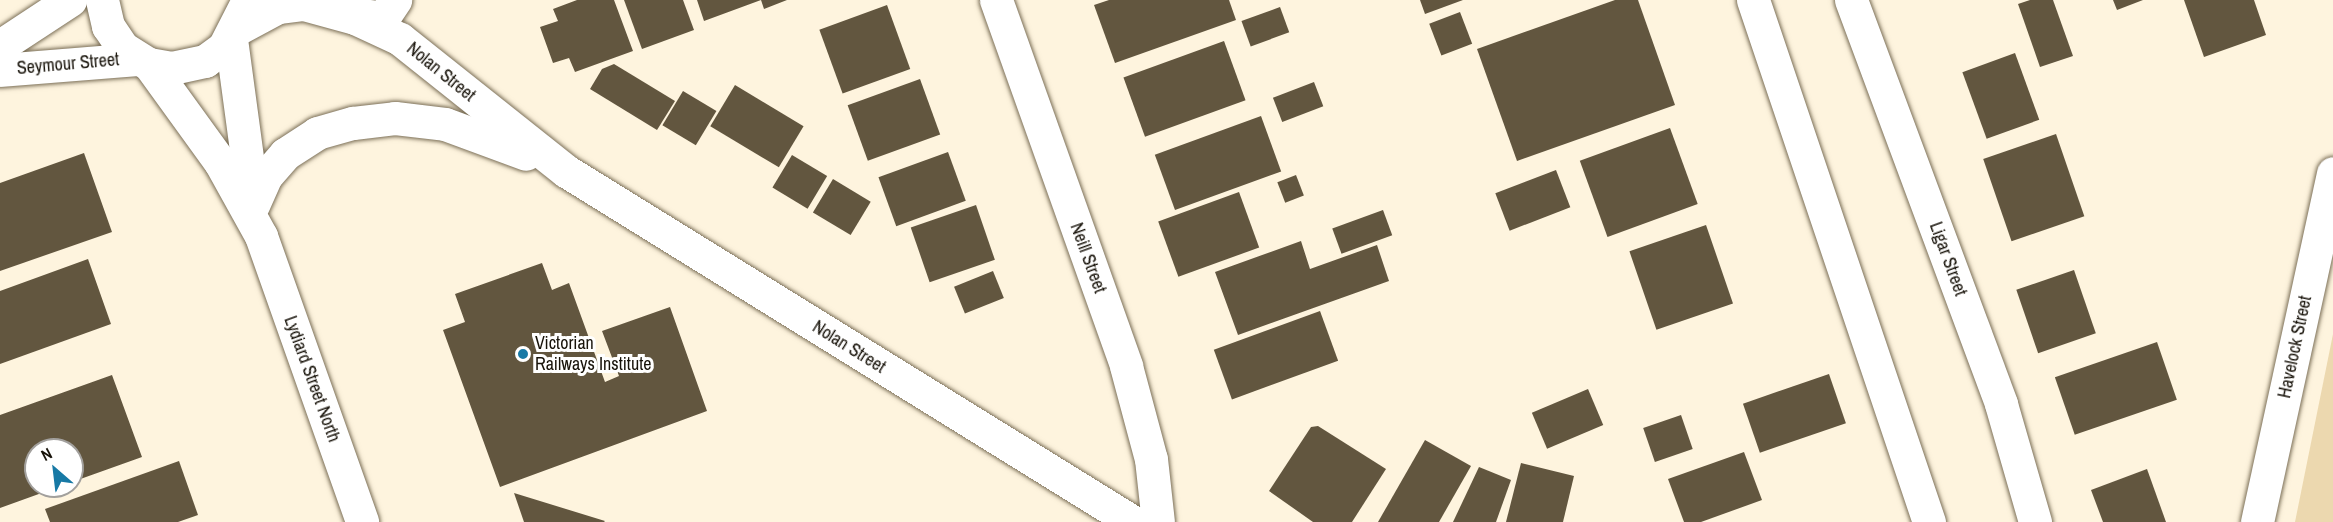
<!DOCTYPE html>
<html>
<head>
<meta charset="utf-8">
<style>
  body { margin:0 }
  #map { position:relative; width:2333px; height:522px; overflow:hidden; background:#fef4de; font-family:"Archivo Narrow",sans-serif }
  div>[style] { position:absolute }
  [style*='--x'] { left:calc(var(--x)*1px); top:calc(var(--y)*1px); width:calc(var(--w)*1px); rotate:calc(var(--a)*1deg) }
  .green>* { inset:0; background:#ecd8af }
  .building>* { inset:0; background:#62563f; transform-origin:0 0 }
  .roads { filter:drop-shadow(0 0 2px #7b6f57) drop-shadow(0 0 2px #7b6f57) }
  .minor>* { height:33px; margin:-16.5px; padding:0 16.5px; transform-origin:16.5px; border-radius:16.5px; background:#fff }
  .dots>* { width:16px; height:16px; translate:-50% -50%; box-sizing:border-box; border:3px solid #fff; border-radius:50% }
  span { translate:-50% -50%; white-space:nowrap; text-align:center; line-height:1.15; -webkit-text-stroke:6px #fff; paint-order:stroke }
  .street-label { font-size:18px; color:#171209 }
  .poi-label { font-size:18px; color:#171209 }
  .left { translate:0 -50%; text-align:left }
  .north { position:absolute; left:24px; top:438px; width:60px; height:60px; box-sizing:border-box; background:#fff; border:2px solid #a2a09d; border-radius:50%; rotate:332deg; font-size:16px; font-weight:700; line-height:24px; text-align:center; color:#171209 }
  .north::after { content:''; display:block; margin:auto; width:21px; height:27px; background:#1779a5; clip-path:polygon(50% 0,100% 100%,50% 72%,0 100%) }
</style>
</head>
<body>
<div id="map">
  <div class="green">
    <i style="clip-path:polygon(2333px 334px,2333px 522px,2295px 522px)"></i>
  </div>
  <div class="building">
    <i style="clip-path:polygon(577px 0,614px 0,633px 51px,575px 72px,569px 58px,553px 63px,540px 27px,558px 21px,553px 9px)"></i>
    <i style="clip-path:polygon(624px 0,683px 0,694px 30px,642px 49px)"></i>
    <i style="clip-path:polygon(697px 0,787px 0,764px 9px,761px 0,704px 21px)"></i>
    <i style="clip-path:polygon(1109px 0,1229px 0,1236px 20px,1115px 63px,1094px 5px)"></i>
    <i style="clip-path:polygon(1420px 0,1463px 0,1425px 14px)"></i>
    <i style="clip-path:polygon(1615px 0,1638px 0,1675px 105px,1517px 161px,1477px 49px)"></i>
    <i style="clip-path:polygon(2030px 0,2053px 0,2073px 56px,2040px 67px,2018px 4px)"></i>
    <i style="clip-path:polygon(2113px 0,2143px 0,2117px 10px)"></i>
    <i style="clip-path:polygon(2184px 0,2254px 0,2266px 35px,2204px 57px)"></i>
    <i style="left:887px;top:5px;width:68px;height:72px;rotate:70deg"></i>
    <i style="left:1280px;top:7px;width:27px;height:41px;rotate:70deg"></i>
    <i style="left:1460px;top:12px;width:34px;height:33px;rotate:69deg"></i>
    <i style="left:1224px;top:41px;width:63px;height:107px;rotate:70deg"></i>
    <i style="left:2015px;top:53px;width:71px;height:56px;rotate:70deg"></i>
    <i style="clip-path:polygon(614px 64px,675px 101px,657px 130px,590px 89px,602px 69px)"></i>
    <i style="left:920px;top:79px;width:59px;height:77px;rotate:70deg"></i>
    <i style="left:1314px;top:82px;width:26px;height:44px;rotate:69deg"></i>
    <i style="left:735px;top:85px;width:80px;height:48px;rotate:31deg"></i>
    <i style="left:683px;top:91px;width:39px;height:40px;rotate:31deg"></i>
    <i style="left:1261px;top:116px;width:59px;height:113px;rotate:70deg"></i>
    <i style="left:1670px;top:128px;width:81px;height:96px;rotate:70deg"></i>
    <i style="left:2056px;top:134px;width:87px;height:77px;rotate:71deg"></i>
    <i style="left:948px;top:152px;width:52px;height:74px;rotate:70deg"></i>
    <i style="clip-path:polygon(84px 153px,112px 232px,0 271px,0 183px)"></i>
    <i style="left:792px;top:155px;width:41px;height:38px;rotate:31deg"></i>
    <i style="left:1556px;top:170px;width:40px;height:65px;rotate:69deg"></i>
    <i style="left:1296px;top:175px;width:22px;height:20px;rotate:69deg"></i>
    <i style="left:833px;top:179px;width:44px;height:39px;rotate:31deg"></i>
    <i style="left:1239px;top:192px;width:59px;height:86px;rotate:70deg"></i>
    <i style="left:976px;top:205px;width:58px;height:69px;rotate:71deg"></i>
    <i style="left:1383px;top:210px;width:27px;height:54px;rotate:70deg"></i>
    <i style="left:1706px;top:225px;width:83px;height:81px;rotate:71deg"></i>
    <i style="clip-path:polygon(1301px 241px,1310px 269px,1377px 245px,1389px 281px,1238px 335px,1215px 272px)"></i>
    <i style="clip-path:polygon(88px 259px,111px 324px,0 364px,0 291px)"></i>
    <i style="clip-path:polygon(542px 263px,552px 290px,569px 283px,605px 382px,619px 376px,602px 331px,670px 307px,707px 411px,500px 487px,443px 330px,465px 322px,455px 294px)"></i>
    <i style="left:2074px;top:270px;width:67px;height:61px;rotate:71deg"></i>
    <i style="left:993px;top:271px;width:29px;height:42px;rotate:68deg"></i>
    <i style="left:1320px;top:311px;width:53px;height:113px;rotate:70deg"></i>
    <i style="left:2157px;top:342px;width:61px;height:108px;rotate:71deg"></i>
    <i style="left:1829px;top:374px;width:52px;height:91px;rotate:71deg"></i>
    <i style="clip-path:polygon(112px 375px,142px 457px,72px 482px,72px 450px,36px 450px,36px 486px,61px 486px,0 508px,0 415px)"></i>
    <i style="left:1588px;top:389px;width:39px;height:61px;rotate:67deg"></i>
    <i style="left:1681px;top:415px;width:36px;height:40px;rotate:71deg"></i>
    <i style="clip-path:polygon(1318px 426px,1386px 469px,1352px 522px,1313px 522px,1269px 491px,1311px 427px)"></i>
    <i style="clip-path:polygon(1425px 440px,1471px 466px,1439px 522px,1378px 522px)"></i>
    <i style="clip-path:polygon(1744px 452px,1762px 500px,1701px 522px,1684px 522px,1668px 479px)"></i>
    <i style="clip-path:polygon(179px 461px,198px 515px,178px 522px,50px 522px,45px 509px)"></i>
    <i style="clip-path:polygon(1521px 463px,1574px 476px,1563px 522px,1506px 522px)"></i>
    <i style="clip-path:polygon(1479px 467px,1511px 480px,1496px 522px,1453px 522px)"></i>
    <i style="clip-path:polygon(2147px 469px,2166px 522px,2103px 522px,2091px 490px)"></i>
    <i style="clip-path:polygon(514px 493px,605px 521px,604px 522px,524px 522px)"></i>
  </div>
  <div class="roads">
    <div class="minor">
      <i style="--x:102;--y:0;--w:27;--a:77"></i>
      <i style="--x:108;--y:26;--w:27;--a:56"></i>
      <i style="--x:123;--y:48;--w:31;--a:32"></i>
      <i style="--x:149;--y:64;--w:23;--a:10"></i>
      <i style="--x:172;--y:68;--w:34;--a:-12"></i>
      <i style="--x:205;--y:61;--w:24;--a:-36"></i>
      <i style="--x:224;--y:47;--w:44;--a:-62.9"></i>
      <i style="--x:996;--y:0;--w:388;--a:70.4"></i>
      <i style="--x:1126;--y:366;--w:96;--a:75"></i>
      <i style="--x:1151;--y:459;--w:63;--a:83.7"></i>
      <i style="--x:1753;--y:0;--w:551;--a:71.37"></i>
      <i style="--x:1851;--y:0;--w:431;--a:69.6"></i>
      <i style="--x:2001;--y:404;--w:123;--a:73.9"></i>
      <i style="--x:355;--y:14;--w:28;--a:8"></i>
      <i style="--x:383;--y:18;--w:22;--a:-56"></i>
      <i style="--x:237;--y:29;--w:47;--a:-28.2"></i>
      <i style="--x:278;--y:7;--w:26;--a:-7"></i>
      <i style="--x:304;--y:4;--w:53;--a:15.4"></i>
      <i style="--x:355;--y:18;--w:50;--a:25"></i>
      <i style="--x:400;--y:39;--w:212;--a:38.5"></i>
      <i style="--x:566;--y:171;--w:667;--a:31.76"></i>
      <i style="--x:231;--y:39;--w:164;--a:82.3"></i>
      <i style="--x:0;--y:46;--w:84;--a:-33.3"></i>
      <i style="--x:149;--y:64;--w:121;--a:54.1"></i>
      <i style="--x:220;--y:162;--w:85;--a:61"></i>
      <i style="--x:261;--y:236;--w:303;--a:70.5"></i>
      <i style="--x:0;--y:70;--w:137;--a:-4.6"></i>
      <i style="--x:253;--y:205;--w:32;--a:-66"></i>
      <i style="--x:266;--y:176;--w:29;--a:-49"></i>
      <i style="--x:285;--y:154;--w:38;--a:-33"></i>
      <i style="--x:317;--y:133;--w:37;--a:-16"></i>
      <i style="--x:353;--y:123;--w:42;--a:-6.8"></i>
      <i style="--x:395;--y:118;--w:50;--a:6.8"></i>
      <i style="--x:445;--y:124;--w:86;--a:20.3"></i>
      <i style="--x:2257;--y:522;--w:357;--a:-77.7"></i>
    </div>
  </div>
  <div class="dots">
    <i style="left:523px;top:354px;background:#1779a5"></i>
  </div>
  <div class="street-label">
    <span style="left:68px;top:64px;rotate:-5deg">Seymour Street</span>
    <span style="left:441px;top:72px;rotate:39deg">Nolan Street</span>
    <span style="left:1088px;top:258px;rotate:70deg">Neill Street</span>
    <span style="left:1948px;top:259px;rotate:70deg">Ligar Street</span>
    <span style="left:849px;top:347px;rotate:32deg">Nolan Street</span>
    <span style="left:2295px;top:347px;rotate:-78deg">Havelock Street</span>
    <span style="left:312px;top:379px;rotate:70deg">Lydiard Street North</span>
  </div>
  <div class="poi-label">
    <span class="left" style="left:535px;top:354px">Victorian<br>Railways Institute</span>
  </div>
  <div class="north">N</div>
</div>
</body>
</html>
